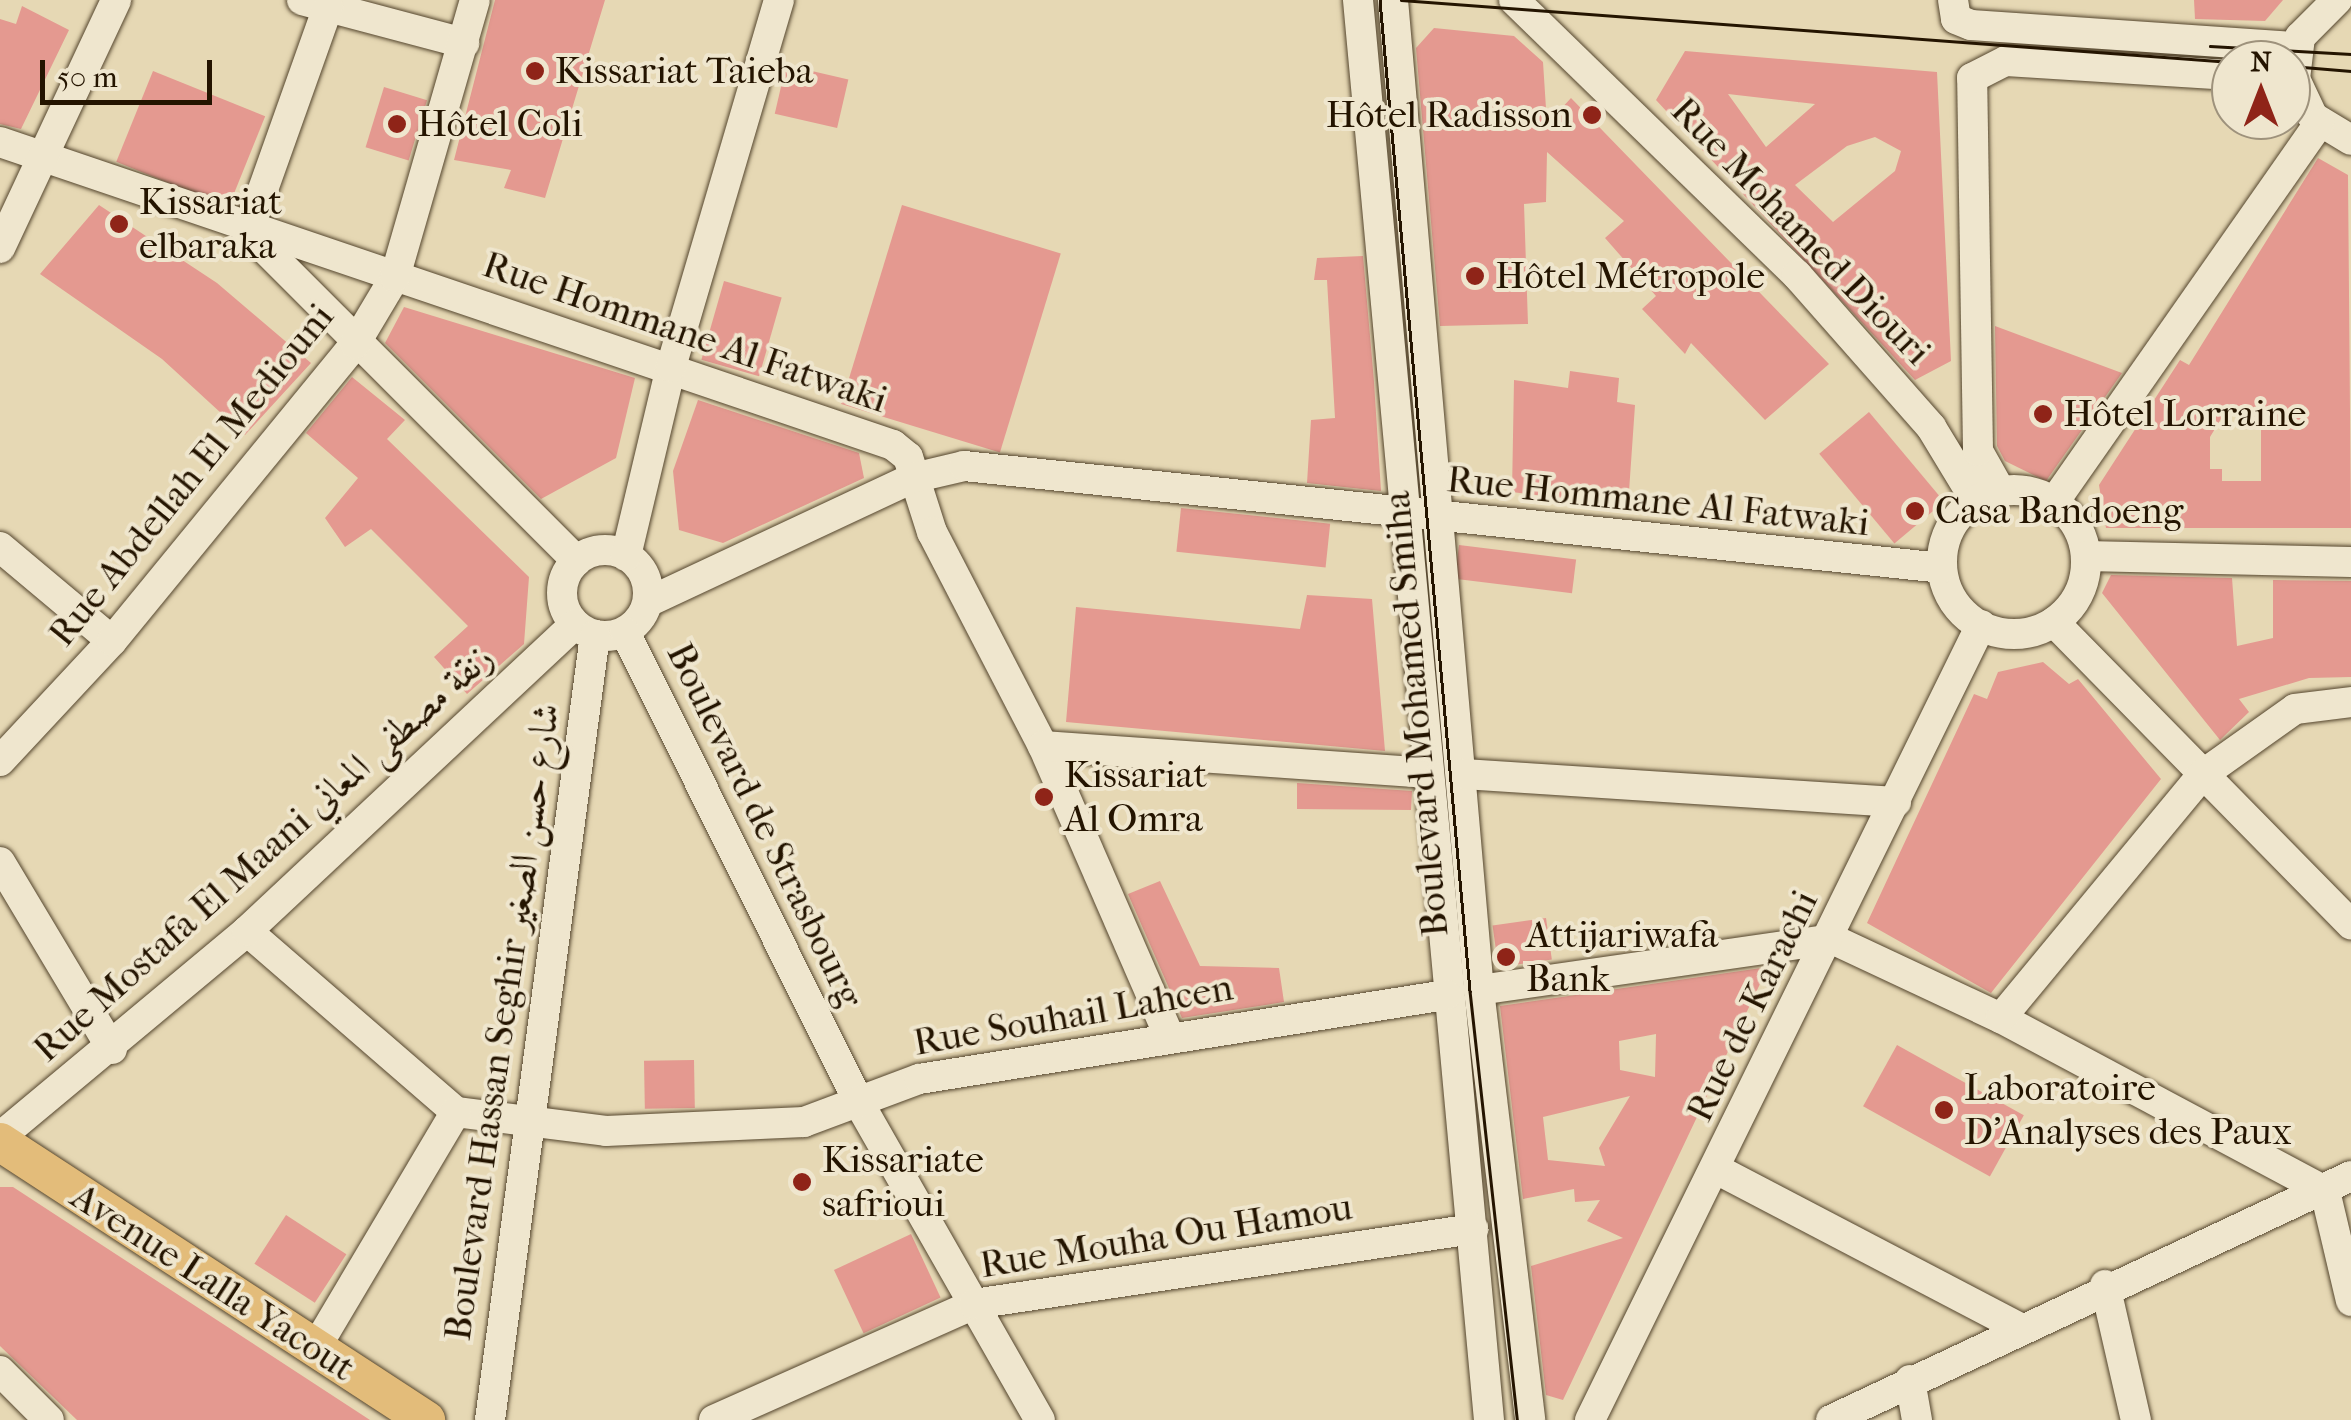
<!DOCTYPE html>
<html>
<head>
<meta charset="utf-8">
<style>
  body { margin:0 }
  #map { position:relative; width:2351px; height:1420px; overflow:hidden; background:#e6d8b4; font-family:"IM FELL French Canon",Amiri,serif }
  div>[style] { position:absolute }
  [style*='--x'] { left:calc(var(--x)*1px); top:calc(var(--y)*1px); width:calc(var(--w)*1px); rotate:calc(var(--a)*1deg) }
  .building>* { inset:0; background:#e49990; transform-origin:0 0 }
  .roads { filter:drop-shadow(0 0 2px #54452d) drop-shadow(0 0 2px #54452d) }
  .minor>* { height:30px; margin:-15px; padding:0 15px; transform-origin:15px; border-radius:15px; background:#efe6ce }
  .minor>.ring { margin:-15px; padding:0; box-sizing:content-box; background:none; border:30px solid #efe6ce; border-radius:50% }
  .major>* { height:38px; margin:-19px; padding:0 19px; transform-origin:19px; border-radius:19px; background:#e3bc7a }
  .tram>* { height:2.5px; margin:-1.25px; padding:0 1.25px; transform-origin:1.25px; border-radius:1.25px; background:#241400 }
  .dots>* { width:28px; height:28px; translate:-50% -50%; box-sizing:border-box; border:5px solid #efe6ce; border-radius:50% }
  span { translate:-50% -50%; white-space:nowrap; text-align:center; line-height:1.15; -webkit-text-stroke:8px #efe6ce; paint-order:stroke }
  .poi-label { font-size:38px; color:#241400 }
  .left { translate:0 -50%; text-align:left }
  .right { translate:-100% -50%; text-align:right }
  .street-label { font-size:38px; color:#241400 }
  .north { position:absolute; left:2211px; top:40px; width:100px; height:100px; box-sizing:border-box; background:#efe6ce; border:2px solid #9e927c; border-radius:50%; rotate:0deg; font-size:28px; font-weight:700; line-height:40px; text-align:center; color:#241400 }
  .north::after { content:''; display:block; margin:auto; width:35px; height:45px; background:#8f2418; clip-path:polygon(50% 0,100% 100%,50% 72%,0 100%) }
  .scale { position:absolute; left:40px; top:60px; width:172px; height:45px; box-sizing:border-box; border:5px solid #241400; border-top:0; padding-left:12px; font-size:30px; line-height:35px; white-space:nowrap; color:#241400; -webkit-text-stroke:8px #efe6ce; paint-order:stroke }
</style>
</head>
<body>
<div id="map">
  <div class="building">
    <i style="clip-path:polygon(495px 0,605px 0,545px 198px,504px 188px,511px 170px,454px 160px)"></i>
    <i style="clip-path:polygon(2194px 0,2283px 0,2265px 21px,2195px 19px)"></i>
    <i style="clip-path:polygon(22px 6px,69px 30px,21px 129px,0 124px,0 19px,16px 24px)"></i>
    <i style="clip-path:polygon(1434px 28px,1514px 36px,1543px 62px,1547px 124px,1571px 98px,1829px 364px,1765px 420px,1691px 343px,1685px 354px,1642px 309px,1656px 296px,1605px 238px,1624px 221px,1547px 152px,1546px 202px,1524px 204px,1528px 324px,1440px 326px,1416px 48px)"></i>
    <i style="clip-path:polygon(evenodd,1685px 51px,1937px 72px,1951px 361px,1915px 380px,1656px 100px,1685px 51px,1728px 94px,1815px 104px,1766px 147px,1728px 94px,1685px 51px,1875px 137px,1901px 151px,1895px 171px,1833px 222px,1795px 185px,1847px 146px,1875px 137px)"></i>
    <i style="left:786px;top:65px;width:64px;height:50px;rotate:13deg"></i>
    <i style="left:153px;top:71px;width:121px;height:98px;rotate:22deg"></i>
    <i style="left:384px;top:87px;width:45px;height:63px;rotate:17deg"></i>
    <i style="clip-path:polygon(evenodd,2318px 158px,2348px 175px,2351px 528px,2106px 528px,2099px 485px,2180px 360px,2189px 365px,2318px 158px,2224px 414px,2261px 414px,2261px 481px,2222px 481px,2222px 469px,2210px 469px,2210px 437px,2224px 414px)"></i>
    <i style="clip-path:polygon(99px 205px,217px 283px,311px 363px,245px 435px,162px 359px,40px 274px)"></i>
    <i style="left:902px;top:205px;width:166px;height:208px;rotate:17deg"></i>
    <i style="clip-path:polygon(1363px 256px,1374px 382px,1381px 491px,1307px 483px,1311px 420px,1335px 418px,1327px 280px,1314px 280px,1317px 258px)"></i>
    <i style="left:724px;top:281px;width:60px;height:82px;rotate:16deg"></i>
    <i style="clip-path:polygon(404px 307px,635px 378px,616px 458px,541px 499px,385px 343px)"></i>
    <i style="clip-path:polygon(1995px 326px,2122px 373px,2046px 481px,2005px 461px,1997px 446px)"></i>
    <i style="clip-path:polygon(1570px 371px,1619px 378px,1617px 402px,1635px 405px,1628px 506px,1512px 492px,1514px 380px,1568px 388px)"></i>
    <i style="clip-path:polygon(352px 377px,405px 420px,387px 439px,529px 577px,524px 644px,467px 694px,434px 657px,468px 626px,371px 529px,345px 547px,325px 518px,358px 478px,306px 433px)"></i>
    <i style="clip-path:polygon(698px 400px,859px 453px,864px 478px,723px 543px,679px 530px,673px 471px)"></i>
    <i style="left:1869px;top:412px;width:117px;height:65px;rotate:50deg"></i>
    <i style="left:1181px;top:508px;width:150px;height:44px;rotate:6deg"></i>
    <i style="left:1459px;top:545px;width:118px;height:34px;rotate:7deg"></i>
    <i style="clip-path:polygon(2111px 575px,2232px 578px,2237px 646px,2273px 638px,2273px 580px,2351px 581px,2351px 677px,2309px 678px,2239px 699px,2249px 712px,2220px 740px,2102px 593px)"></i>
    <i style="clip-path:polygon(1307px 595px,1372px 599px,1385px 751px,1066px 722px,1076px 607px,1300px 629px)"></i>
    <i style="clip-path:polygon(2043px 662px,2069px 684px,2078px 679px,2161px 779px,1991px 993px,1867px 923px,1974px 694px,1987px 699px,1998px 672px)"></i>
    <i style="clip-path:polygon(1297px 783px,1412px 791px,1411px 810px,1297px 809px)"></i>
    <i style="clip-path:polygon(1160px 881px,1200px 966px,1279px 968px,1284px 1002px,1182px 1018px,1128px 894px)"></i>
    <i style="left:1546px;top:918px;width:42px;height:54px;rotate:82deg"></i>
    <i style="clip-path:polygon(evenodd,1768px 967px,1563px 1400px,1546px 1395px,1531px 1266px,1623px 1238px,1587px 1221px,1600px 1200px,1575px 1202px,1574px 1189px,1523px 1199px,1500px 1006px,1768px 967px,1656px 1034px,1655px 1077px,1620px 1070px,1619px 1041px,1656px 1034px,1768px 967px,1630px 1096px,1599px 1148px,1605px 1166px,1548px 1160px,1543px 1117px,1630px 1096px)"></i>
    <i style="left:1897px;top:1045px;width:145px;height:70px;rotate:29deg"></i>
    <i style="left:694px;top:1060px;width:48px;height:50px;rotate:89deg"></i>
    <i style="clip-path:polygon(0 1187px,13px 1187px,370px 1420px,77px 1420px,0 1346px)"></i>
    <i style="left:286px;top:1215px;width:72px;height:58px;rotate:33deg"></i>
    <i style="left:911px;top:1234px;width:70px;height:85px;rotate:65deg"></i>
  </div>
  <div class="roads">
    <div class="minor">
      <i style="--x:302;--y:0;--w:168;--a:14.9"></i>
      <i style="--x:1358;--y:0;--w:1426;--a:84.73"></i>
      <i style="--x:1393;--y:0;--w:994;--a:85.04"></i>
      <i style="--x:1479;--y:990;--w:433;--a:83.2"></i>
      <i style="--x:1514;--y:0;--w:395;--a:44.2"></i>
      <i style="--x:1797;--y:275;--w:203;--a:48.6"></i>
      <i style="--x:1931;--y:427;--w:87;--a:58.7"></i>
      <i style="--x:1953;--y:0;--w:19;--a:81"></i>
      <i style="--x:1956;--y:19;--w:16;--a:22"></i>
      <i style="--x:1971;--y:25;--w:327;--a:3.9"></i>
      <i style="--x:2337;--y:0;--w:52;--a:135"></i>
      <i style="--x:2300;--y:37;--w:42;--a:96.8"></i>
      <i style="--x:2295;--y:79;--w:42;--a:64.7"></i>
      <i style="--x:2313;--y:117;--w:44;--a:31.2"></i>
      <i style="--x:328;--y:7;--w:239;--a:109.6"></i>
      <i style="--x:248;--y:232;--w:465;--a:45"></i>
      <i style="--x:0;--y:142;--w:943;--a:18.74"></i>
      <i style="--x:893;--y:445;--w:19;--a:39"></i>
      <i style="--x:908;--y:457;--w:79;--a:72.3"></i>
      <i style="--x:932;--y:532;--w:241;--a:62.6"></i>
      <i style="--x:1043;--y:746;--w:316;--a:66.5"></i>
      <i style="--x:0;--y:248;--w:274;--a:-64.9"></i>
      <i class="ring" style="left:1942px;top:490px;width:114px;height:114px"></i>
      <i style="--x:2001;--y:492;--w:47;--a:-119.3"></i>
      <i style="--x:1978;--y:451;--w:373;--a:-90.9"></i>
      <i style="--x:1972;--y:78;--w:38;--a:-27"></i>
      <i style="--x:2006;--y:61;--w:225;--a:3.6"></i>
      <i style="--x:2054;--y:502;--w:462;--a:-55"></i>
      <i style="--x:0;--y:547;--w:146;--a:40"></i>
      <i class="ring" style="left:562px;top:550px;width:56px;height:56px"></i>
      <i style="--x:626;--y:556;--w:194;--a:-76.6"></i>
      <i style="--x:671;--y:367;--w:383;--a:-73.6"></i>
      <i style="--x:2086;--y:556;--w:265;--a:1.3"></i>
      <i style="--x:648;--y:602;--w:293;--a:-25.1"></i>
      <i style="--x:913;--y:478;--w:52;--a:-13.2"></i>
      <i style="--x:964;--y:466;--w:983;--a:5.95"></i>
      <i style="--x:2054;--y:622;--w:424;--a:45.5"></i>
      <i style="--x:625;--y:632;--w:526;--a:63.58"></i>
      <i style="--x:859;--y:1103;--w:365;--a:60.3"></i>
      <i style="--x:1043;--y:746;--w:386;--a:4"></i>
      <i style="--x:0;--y:761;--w:164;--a:-47"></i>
      <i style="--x:112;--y:641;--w:384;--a:-50.7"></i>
      <i style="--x:355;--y:344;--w:78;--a:-59.2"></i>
      <i style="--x:395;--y:277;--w:288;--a:-73.9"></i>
      <i style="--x:1463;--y:774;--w:434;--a:3.7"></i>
      <i style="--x:0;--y:862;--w:218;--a:59.1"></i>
      <i style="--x:247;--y:931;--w:276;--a:40.9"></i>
      <i style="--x:456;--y:1112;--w:151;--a:7.2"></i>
      <i style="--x:606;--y:1131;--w:198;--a:-2.6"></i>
      <i style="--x:804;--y:1122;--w:123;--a:-20.5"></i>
      <i style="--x:919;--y:1079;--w:534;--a:-9.06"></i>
      <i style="--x:1479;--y:990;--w:357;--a:-8.2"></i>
      <i style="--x:1832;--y:939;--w:187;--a:25.1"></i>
      <i style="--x:2001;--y:1018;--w:367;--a:28.1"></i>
      <i style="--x:2325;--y:1191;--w:113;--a:76.7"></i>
      <i style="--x:2001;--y:1018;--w:315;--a:-50.4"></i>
      <i style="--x:2202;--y:775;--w:114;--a:-35.4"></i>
      <i style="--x:2295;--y:709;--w:56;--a:-7.1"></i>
      <i style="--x:0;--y:1137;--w:322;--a:-39.8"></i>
      <i style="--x:247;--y:931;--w:449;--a:-43.1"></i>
      <i style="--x:1716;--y:1169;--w:341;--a:27.6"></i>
      <i style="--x:2105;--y:1285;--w:139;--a:77.1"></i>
      <i style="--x:315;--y:1349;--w:276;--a:-59.3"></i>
      <i style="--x:0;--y:1371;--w:69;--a:45"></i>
      <i style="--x:1910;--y:1380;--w:41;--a:80.1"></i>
      <i style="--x:490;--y:1420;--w:792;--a:-82.38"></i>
      <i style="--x:714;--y:1420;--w:285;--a:-24"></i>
      <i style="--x:974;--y:1304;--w:505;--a:-8.55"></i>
      <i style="--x:1590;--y:1420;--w:886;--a:-63.81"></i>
      <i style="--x:1831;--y:1420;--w:574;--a:-25.14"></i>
    </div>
    <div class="major">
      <i style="--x:0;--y:1142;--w:509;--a:33.13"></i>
    </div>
  </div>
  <div class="tram">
    <i style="--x:1380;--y:0;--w:995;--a:84.81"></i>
    <i style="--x:1470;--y:991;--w:432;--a:83.7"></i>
    <i style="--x:1401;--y:0;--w:832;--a:4.27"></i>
    <i style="--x:2210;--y:46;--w:141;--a:3.2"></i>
    <i style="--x:2291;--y:66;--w:60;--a:4.8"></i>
  </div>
  <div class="dots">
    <i style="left:535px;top:71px;background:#8f2418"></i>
    <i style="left:1592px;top:115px;background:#8f2418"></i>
    <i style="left:397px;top:124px;background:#8f2418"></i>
    <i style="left:119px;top:224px;background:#8f2418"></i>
    <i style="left:1475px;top:276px;background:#8f2418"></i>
    <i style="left:2043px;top:414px;background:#8f2418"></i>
    <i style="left:1915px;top:511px;background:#8f2418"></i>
    <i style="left:1044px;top:797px;background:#8f2418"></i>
    <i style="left:1506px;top:957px;background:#8f2418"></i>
    <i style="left:1944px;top:1110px;background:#8f2418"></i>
    <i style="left:802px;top:1182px;background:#8f2418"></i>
  </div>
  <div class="poi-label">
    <span class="left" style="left:555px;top:71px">Kissariat Taieba</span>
    <span class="right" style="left:1572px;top:115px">Hôtel Radisson</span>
    <span class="left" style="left:417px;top:124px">Hôtel Coli</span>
    <span class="left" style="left:139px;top:224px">Kissariat<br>elbaraka</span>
    <span class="left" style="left:1495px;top:276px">Hôtel Métropole</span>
    <span class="left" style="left:2063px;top:414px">Hôtel Lorraine</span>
    <span class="left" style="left:1935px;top:511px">Casa Bandoeng</span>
    <span class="left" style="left:1064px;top:797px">Kissariat<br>Al Omra</span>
    <span class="left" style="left:1526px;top:957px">Attijariwafa<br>Bank</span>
    <span class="left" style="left:1964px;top:1110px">Laboratoire<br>D'Analyses des Paux</span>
    <span class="left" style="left:822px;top:1182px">Kissariate<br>safrioui</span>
  </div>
  <div class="street-label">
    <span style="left:1801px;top:231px;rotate:46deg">Rue Mohamed Diouri</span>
    <span style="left:685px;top:332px;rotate:19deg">Rue Hommane Al Fatwaki</span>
    <span style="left:191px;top:475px;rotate:-51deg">Rue Abdellah El Mediouni</span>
    <span style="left:1658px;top:501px;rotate:6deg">Rue Hommane Al Fatwaki</span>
    <span style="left:1416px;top:714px;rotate:-95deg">Boulevard Mohamed Smiha</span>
    <span style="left:765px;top:825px;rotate:64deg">Boulevard de Strasbourg</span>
    <span style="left:263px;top:853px;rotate:-42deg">Rue Mostafa El Maani زنقة مصطفى المعاني</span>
    <span style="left:1752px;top:1006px;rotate:-64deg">Rue de Karachi</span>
    <span style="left:1073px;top:1015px;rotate:-10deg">Rue Souhail Lahcen</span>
    <span style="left:502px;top:1022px;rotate:-82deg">Boulevard Hassan Seghir شارع حسن الصغير</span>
    <span style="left:1166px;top:1236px;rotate:-9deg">Rue Mouha Ou Hamou</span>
    <span style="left:213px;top:1282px;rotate:33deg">Avenue Lalla Yacout</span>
  </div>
  <div class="north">N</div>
  <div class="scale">50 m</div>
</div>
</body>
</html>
